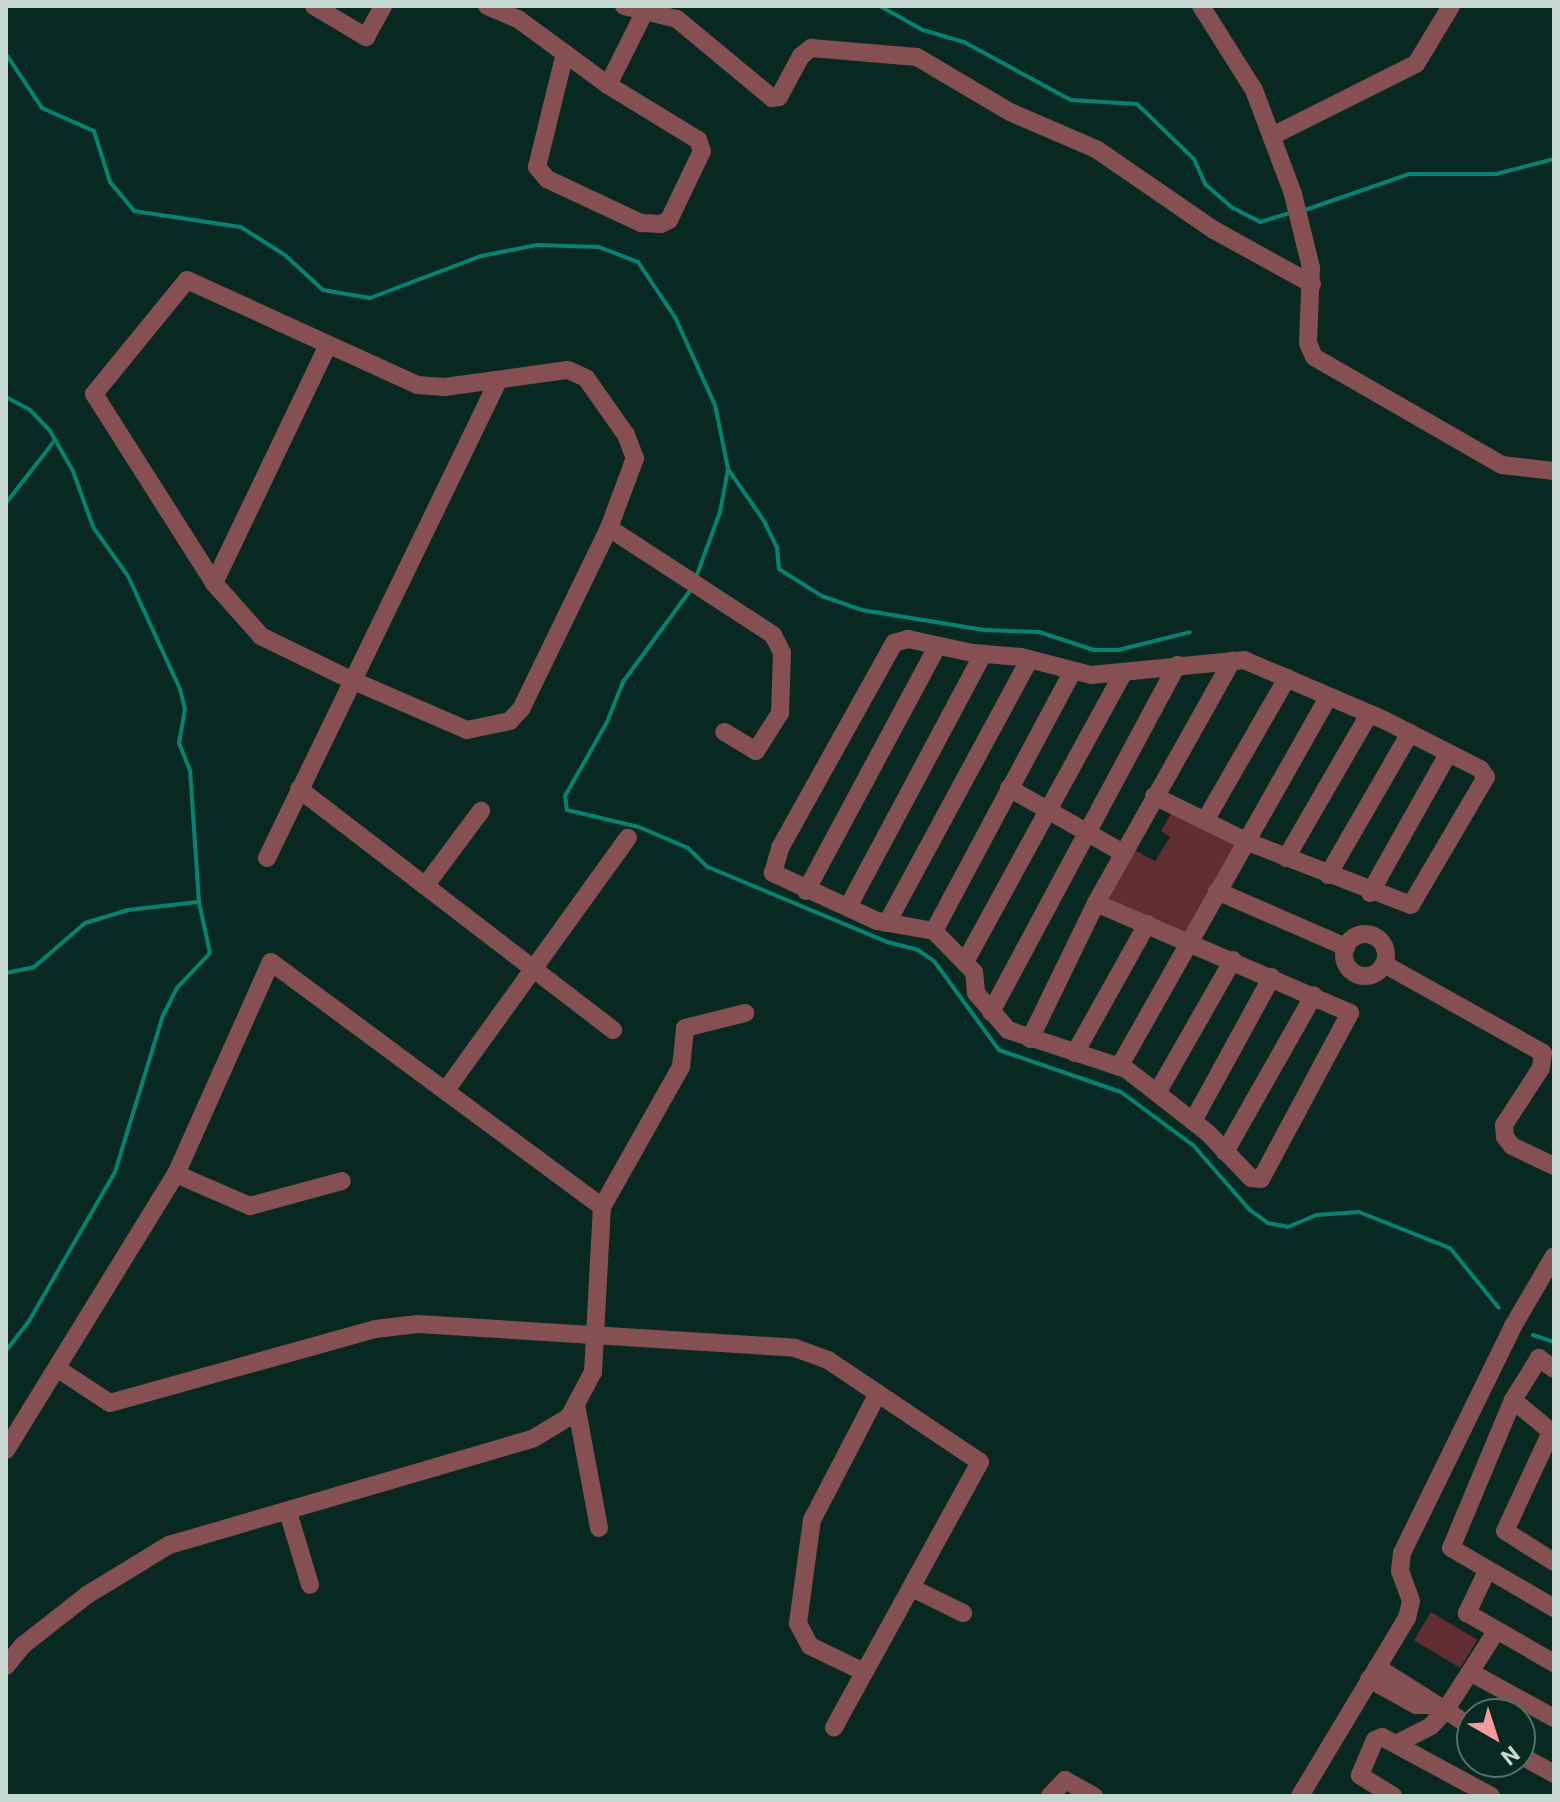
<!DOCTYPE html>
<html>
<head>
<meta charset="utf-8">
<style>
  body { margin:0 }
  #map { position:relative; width:1560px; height:1802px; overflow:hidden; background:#072922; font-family:Roboto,sans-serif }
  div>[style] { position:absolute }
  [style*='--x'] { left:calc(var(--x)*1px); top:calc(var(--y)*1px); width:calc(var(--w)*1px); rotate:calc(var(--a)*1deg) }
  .green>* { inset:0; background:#612d31; transform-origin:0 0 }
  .stream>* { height:4px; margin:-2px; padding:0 2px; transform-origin:2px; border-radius:2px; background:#008570 }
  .minor>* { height:18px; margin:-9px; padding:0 9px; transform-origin:9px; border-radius:9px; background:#865052 }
  .minor>.ring { margin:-9px; padding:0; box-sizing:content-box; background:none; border:18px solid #865052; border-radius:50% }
  span { translate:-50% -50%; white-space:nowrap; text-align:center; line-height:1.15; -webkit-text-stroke:6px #072922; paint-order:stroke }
  .frame { position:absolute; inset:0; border:8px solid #c6d8d2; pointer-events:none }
  .north { position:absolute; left:1456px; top:1698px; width:80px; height:80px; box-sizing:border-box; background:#072922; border:2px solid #536f68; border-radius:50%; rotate:141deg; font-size:22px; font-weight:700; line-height:32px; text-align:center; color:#c6d8d2 }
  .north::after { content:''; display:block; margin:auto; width:28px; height:36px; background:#f49b9f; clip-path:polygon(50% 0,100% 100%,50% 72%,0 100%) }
</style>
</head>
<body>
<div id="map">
  <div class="green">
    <i style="clip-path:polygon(1172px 812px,1238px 840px,1188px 935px,1106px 902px,1132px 849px,1155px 861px,1170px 837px,1161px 831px)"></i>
    <i style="left:1431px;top:1612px;width:54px;height:33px;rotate:31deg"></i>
  </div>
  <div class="stream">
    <i style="--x:880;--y:6;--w:49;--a:29.2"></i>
    <i style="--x:923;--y:30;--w:43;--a:16.3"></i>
    <i style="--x:964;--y:42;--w:122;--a:28.5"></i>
    <i style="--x:1071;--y:100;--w:66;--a:3.5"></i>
    <i style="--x:1137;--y:104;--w:79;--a:44"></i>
    <i style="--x:1194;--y:159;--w:27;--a:66"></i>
    <i style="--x:1205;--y:184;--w:37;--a:41"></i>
    <i style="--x:1233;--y:208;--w:30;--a:27"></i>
    <i style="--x:1260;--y:222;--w:34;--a:-17"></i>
    <i style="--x:6;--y:54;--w:65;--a:56.3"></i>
    <i style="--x:42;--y:108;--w:57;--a:23.9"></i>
    <i style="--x:94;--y:131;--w:53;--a:72.6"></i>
    <i style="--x:110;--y:182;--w:38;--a:50"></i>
    <i style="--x:134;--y:211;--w:108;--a:8.5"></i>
    <i style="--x:241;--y:227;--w:52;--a:32.5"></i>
    <i style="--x:285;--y:255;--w:52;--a:42.6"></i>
    <i style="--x:323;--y:290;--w:48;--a:9.7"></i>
    <i style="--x:370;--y:298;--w:119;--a:-20.7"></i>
    <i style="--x:481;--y:256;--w:57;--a:-11.1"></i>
    <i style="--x:537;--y:245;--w:62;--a:1.8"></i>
    <i style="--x:599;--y:247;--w:42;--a:21"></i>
    <i style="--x:638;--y:262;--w:66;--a:56.1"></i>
    <i style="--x:675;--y:317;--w:97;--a:65.6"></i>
    <i style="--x:715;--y:405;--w:65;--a:78.5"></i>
    <i style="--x:728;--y:469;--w:44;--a:100.5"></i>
    <i style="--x:720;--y:512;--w:72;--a:110.2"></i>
    <i style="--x:1302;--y:211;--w:113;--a:-19.1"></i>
    <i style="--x:1409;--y:174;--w:87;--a:0"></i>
    <i style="--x:1496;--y:174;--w:60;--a:-14.5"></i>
    <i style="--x:6;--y:397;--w:27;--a:28"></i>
    <i style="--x:30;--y:410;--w:29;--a:46"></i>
    <i style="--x:50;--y:431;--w:46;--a:60.1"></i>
    <i style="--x:73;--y:471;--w:59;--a:70.3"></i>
    <i style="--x:93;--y:527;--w:60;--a:54.5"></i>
    <i style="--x:128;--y:576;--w:124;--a:65.3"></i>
    <i style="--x:180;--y:689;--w:21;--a:76"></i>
    <i style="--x:185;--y:709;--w:35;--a:100"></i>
    <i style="--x:179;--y:743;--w:29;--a:68"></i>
    <i style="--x:190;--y:770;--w:132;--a:86.1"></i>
    <i style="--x:199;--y:902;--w:52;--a:77.8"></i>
    <i style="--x:210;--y:953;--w:48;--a:133.3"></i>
    <i style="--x:177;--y:988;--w:30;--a:117"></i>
    <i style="--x:163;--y:1015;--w:164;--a:107"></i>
    <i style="--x:115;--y:1172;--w:172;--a:120"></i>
    <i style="--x:29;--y:1321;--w:37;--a:128"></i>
    <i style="--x:728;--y:469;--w:63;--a:55.3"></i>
    <i style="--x:764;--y:521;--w:30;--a:64"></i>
    <i style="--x:777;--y:548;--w:21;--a:85"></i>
    <i style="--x:779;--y:569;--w:51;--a:32.1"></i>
    <i style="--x:822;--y:596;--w:42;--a:19.3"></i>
    <i style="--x:862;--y:610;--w:124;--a:9.3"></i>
    <i style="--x:984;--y:630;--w:55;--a:2.1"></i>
    <i style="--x:1039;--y:632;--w:58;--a:18.1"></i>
    <i style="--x:1094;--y:650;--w:24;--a:0"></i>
    <i style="--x:1118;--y:650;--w:74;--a:-14"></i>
    <i style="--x:6;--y:503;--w:80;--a:-52.1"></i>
    <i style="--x:692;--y:588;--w:117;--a:126.3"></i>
    <i style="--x:623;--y:682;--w:43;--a:111.8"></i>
    <i style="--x:607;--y:722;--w:85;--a:119.6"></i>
    <i style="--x:565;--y:796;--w:14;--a:82"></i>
    <i style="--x:567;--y:810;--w:74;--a:13.3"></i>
    <i style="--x:639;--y:827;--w:53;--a:23.2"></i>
    <i style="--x:688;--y:848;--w:28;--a:44"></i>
    <i style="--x:708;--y:867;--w:194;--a:22.7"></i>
    <i style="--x:887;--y:942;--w:32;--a:14"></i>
    <i style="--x:918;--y:950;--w:19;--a:35"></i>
    <i style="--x:934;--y:961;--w:110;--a:53.9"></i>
    <i style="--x:999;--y:1050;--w:129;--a:19"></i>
    <i style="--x:1121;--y:1092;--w:89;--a:36.4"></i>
    <i style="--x:1193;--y:1145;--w:86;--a:48.8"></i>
    <i style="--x:1250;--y:1210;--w:22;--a:36"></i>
    <i style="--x:1268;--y:1223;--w:20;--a:11"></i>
    <i style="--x:1288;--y:1227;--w:30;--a:-23"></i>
    <i style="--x:1316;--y:1215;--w:43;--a:-4"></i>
    <i style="--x:1359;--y:1212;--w:98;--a:21.6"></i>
    <i style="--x:1450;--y:1248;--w:77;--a:50.8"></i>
    <i style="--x:6;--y:973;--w:29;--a:-12"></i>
    <i style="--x:34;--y:967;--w:67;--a:-40.8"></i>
    <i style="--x:85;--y:923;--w:45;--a:-16.8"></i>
    <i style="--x:128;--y:910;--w:70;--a:-6.5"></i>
    <i style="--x:1533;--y:1335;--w:22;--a:18"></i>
  </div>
  <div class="minor">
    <i style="--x:314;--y:6;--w:61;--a:30.8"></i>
    <i style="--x:366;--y:37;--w:35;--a:-61"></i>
    <i style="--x:487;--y:6;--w:34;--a:23"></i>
    <i style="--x:518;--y:19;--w:112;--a:36.3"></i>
    <i style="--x:608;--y:85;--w:78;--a:-63.4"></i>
    <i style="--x:624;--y:6;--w:55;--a:13.8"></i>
    <i style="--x:677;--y:19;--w:124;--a:39.7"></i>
    <i style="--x:772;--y:98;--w:7;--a:-8"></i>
    <i style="--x:779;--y:97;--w:47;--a:-61.8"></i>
    <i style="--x:801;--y:56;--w:13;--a:-39"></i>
    <i style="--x:811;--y:48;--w:106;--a:4.9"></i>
    <i style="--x:917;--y:57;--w:108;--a:30.6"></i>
    <i style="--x:1010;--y:112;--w:94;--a:23.3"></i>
    <i style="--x:1096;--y:149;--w:143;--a:34.5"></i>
    <i style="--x:1214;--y:230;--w:112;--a:28.9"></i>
    <i style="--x:1201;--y:6;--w:99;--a:57.8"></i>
    <i style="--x:1254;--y:90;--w:111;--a:69.4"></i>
    <i style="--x:1293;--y:194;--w:76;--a:76.3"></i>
    <i style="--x:1311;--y:268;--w:75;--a:92.3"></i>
    <i style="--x:1308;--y:343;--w:15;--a:67"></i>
    <i style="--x:1314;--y:357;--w:217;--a:29.9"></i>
    <i style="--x:1502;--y:465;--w:52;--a:6.6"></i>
    <i style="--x:565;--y:53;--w:117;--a:103.8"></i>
    <i style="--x:537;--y:167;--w:16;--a:50"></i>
    <i style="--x:547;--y:179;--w:104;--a:25.1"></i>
    <i style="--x:641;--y:223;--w:20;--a:3"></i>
    <i style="--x:661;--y:224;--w:9;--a:-27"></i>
    <i style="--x:669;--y:220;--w:76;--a:-64.4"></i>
    <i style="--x:702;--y:151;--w:12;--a:-110"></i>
    <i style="--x:698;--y:140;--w:105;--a:-148.6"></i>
    <i style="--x:1272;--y:136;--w:161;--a:-26.6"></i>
    <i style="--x:1416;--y:64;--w:68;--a:-58.9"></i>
    <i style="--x:187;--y:280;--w:253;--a:24.5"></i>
    <i style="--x:417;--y:385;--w:28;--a:4"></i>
    <i style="--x:445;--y:387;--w:124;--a:-7.9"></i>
    <i style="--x:568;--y:370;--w:20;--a:24"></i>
    <i style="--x:586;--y:378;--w:70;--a:54.9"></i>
    <i style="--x:626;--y:435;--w:25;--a:69"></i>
    <i style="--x:635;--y:458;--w:75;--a:110.4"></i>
    <i style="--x:609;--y:528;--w:201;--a:115.9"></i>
    <i style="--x:521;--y:709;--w:16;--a:133"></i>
    <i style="--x:510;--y:721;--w:44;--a:168.2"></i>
    <i style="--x:467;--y:730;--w:129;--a:-156.6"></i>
    <i style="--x:349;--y:679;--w:98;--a:-154"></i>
    <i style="--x:261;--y:636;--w:71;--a:-131.6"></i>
    <i style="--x:214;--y:583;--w:224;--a:-122.4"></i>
    <i style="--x:94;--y:394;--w:147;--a:-50.8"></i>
    <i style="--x:609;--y:528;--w:196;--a:33.1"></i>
    <i style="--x:773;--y:635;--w:20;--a:63"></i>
    <i style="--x:782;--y:653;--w:60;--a:91.9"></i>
    <i style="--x:780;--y:713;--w:45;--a:122.3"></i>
    <i style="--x:756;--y:751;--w:37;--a:-149"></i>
    <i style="--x:214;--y:583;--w:262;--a:-64.4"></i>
    <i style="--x:1009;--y:788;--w:131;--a:29.7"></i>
    <i style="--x:299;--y:789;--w:396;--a:37.5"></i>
    <i style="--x:1206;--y:819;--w:163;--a:-60.1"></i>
    <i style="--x:267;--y:858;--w:530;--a:-64.16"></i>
    <i style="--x:1286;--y:858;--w:166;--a:-60"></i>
    <i style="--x:1328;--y:875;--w:164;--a:-60"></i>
    <i style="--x:425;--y:886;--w:94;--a:-53.3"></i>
    <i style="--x:806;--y:891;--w:277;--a:-61.8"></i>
    <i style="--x:1217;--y:891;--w:141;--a:23.5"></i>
    <i style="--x:1370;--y:893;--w:159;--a:-60.7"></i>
    <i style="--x:1096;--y:903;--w:277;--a:23.4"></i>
    <i style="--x:1350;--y:1013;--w:188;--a:118.2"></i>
    <i style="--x:1261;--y:1179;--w:10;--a:-174"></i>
    <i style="--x:1251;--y:1178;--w:62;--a:-133.7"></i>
    <i style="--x:1208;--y:1133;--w:104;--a:-142"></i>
    <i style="--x:1126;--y:1069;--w:124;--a:-161.7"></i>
    <i style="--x:1008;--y:1030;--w:49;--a:-130.9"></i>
    <i style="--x:976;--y:993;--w:21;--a:-95"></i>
    <i style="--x:974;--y:972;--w:57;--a:-134.3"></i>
    <i style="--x:934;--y:931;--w:58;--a:-170"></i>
    <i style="--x:877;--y:921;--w:115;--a:-155.2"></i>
    <i style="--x:773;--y:873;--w:26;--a:-74"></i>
    <i style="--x:780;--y:848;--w:235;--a:-60.9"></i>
    <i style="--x:894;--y:643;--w:15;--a:-16"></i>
    <i style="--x:908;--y:639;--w:66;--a:12.2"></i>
    <i style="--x:973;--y:653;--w:48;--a:4.8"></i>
    <i style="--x:1021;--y:657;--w:72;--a:14.4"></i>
    <i style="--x:1091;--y:675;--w:154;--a:-5.6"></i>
    <i style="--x:1244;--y:660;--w:152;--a:23.2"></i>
    <i style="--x:1384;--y:720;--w:108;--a:27"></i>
    <i style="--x:1480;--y:769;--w:10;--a:53"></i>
    <i style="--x:1486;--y:777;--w:148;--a:120.4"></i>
    <i style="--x:1411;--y:905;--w:173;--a:-158.9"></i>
    <i style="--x:1250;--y:843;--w:107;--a:-153.9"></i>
    <i style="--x:848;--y:907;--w:287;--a:-61.9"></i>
    <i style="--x:887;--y:923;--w:300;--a:-61.6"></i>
    <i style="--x:934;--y:931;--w:293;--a:-61.9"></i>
    <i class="ring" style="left:1344px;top:934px;width:24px;height:24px"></i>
    <i style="--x:965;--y:962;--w:329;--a:-61.3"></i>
    <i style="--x:1384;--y:964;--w:182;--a:29.2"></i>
    <i style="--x:1543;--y:1053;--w:15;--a:98"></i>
    <i style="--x:1541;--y:1068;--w:68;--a:123"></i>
    <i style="--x:1504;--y:1125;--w:12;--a:85"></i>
    <i style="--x:1505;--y:1137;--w:11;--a:52"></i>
    <i style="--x:1512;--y:1146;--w:47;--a:25.5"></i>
    <i style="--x:991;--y:1012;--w:394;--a:-61.8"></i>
    <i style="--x:1030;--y:1039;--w:151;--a:-64.1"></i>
    <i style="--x:1096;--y:903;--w:278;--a:-60.7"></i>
    <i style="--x:1075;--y:1053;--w:148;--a:-60.8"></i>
    <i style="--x:1119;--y:1067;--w:426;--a:-60.5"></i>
    <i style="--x:446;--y:1090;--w:311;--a:-54.2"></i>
    <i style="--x:1157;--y:1093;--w:153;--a:-60.3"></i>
    <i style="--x:1193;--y:1121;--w:164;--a:-61.3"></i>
    <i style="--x:1225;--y:1152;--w:180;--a:-60.5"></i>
    <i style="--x:176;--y:1174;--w:81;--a:23.4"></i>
    <i style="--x:250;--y:1206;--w:95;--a:-15.2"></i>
    <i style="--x:58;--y:1369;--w:62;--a:33.2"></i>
    <i style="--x:110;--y:1403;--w:275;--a:-15.6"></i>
    <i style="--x:375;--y:1329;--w:43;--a:-6.6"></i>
    <i style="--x:418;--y:1324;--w:378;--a:3.6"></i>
    <i style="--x:795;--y:1348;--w:35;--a:20"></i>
    <i style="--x:828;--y:1360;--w:183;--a:33.9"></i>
    <i style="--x:980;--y:1462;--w:303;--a:118.8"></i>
    <i style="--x:1554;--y:1369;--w:19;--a:-144"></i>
    <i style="--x:1539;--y:1358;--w:49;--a:121.8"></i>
    <i style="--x:1513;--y:1400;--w:160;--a:112.7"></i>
    <i style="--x:1451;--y:1548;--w:119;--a:30.2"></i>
    <i style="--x:1513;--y:1400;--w:53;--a:39.7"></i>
    <i style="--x:576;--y:1405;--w:125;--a:79.4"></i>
    <i style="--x:1551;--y:1432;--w:109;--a:114.9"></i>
    <i style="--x:1505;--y:1531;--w:58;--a:32.3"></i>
    <i style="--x:6;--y:1450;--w:324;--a:-58.4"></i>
    <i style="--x:176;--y:1174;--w:232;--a:-65.9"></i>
    <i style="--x:271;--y:962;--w:412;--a:36.5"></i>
    <i style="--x:288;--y:1512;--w:76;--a:73.2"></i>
    <i style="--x:1487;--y:1571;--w:47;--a:115.5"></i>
    <i style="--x:1467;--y:1613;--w:100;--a:29.9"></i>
    <i style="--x:912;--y:1588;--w:57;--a:26.1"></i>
    <i style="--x:6;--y:1666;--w:26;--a:-51"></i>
    <i style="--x:22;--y:1646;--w:83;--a:-38.1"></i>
    <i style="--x:87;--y:1595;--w:96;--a:-31.4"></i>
    <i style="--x:169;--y:1545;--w:380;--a:-16.3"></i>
    <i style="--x:534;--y:1438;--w:41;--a:-31"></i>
    <i style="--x:569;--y:1417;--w:51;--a:-61.9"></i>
    <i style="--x:593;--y:1372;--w:165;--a:-86.9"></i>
    <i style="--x:602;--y:1207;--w:161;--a:-60.6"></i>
    <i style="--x:681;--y:1067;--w:39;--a:-84"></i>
    <i style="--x:685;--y:1028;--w:62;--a:-14"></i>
    <i style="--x:1377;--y:1667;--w:112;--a:32.3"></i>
    <i style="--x:864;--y:1672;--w:60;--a:-154.3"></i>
    <i style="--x:810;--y:1646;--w:26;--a:-118"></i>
    <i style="--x:798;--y:1623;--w:104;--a:-82.3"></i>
    <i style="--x:812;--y:1520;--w:143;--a:-62.5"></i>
    <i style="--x:1470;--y:1672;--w:96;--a:28.7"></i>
    <i style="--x:1369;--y:1679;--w:54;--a:29"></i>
    <i style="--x:1416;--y:1705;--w:16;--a:0"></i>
    <i style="--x:1396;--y:1744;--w:39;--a:-27"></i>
    <i style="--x:1431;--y:1726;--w:21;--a:-47"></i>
    <i style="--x:1445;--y:1711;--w:96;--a:-57.3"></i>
    <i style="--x:1520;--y:1755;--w:39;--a:29"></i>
    <i style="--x:1050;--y:1796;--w:22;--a:-47"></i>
    <i style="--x:1065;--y:1780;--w:33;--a:29"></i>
    <i style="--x:1300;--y:1796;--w:208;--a:-59"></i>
    <i style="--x:1407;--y:1618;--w:17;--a:-77"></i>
    <i style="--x:1411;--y:1601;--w:32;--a:-110"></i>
    <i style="--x:1400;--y:1571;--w:18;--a:-84"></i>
    <i style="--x:1402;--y:1553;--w:253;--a:-63.9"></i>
    <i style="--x:1513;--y:1326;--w:81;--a:-59.6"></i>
    <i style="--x:1393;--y:1796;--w:39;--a:-148"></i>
    <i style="--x:1360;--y:1775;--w:38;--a:-67"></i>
    <i style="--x:1375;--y:1740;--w:8;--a:-23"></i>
    <i style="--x:1382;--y:1737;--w:124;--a:28.4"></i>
  </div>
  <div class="frame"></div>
  <div class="north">N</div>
</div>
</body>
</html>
